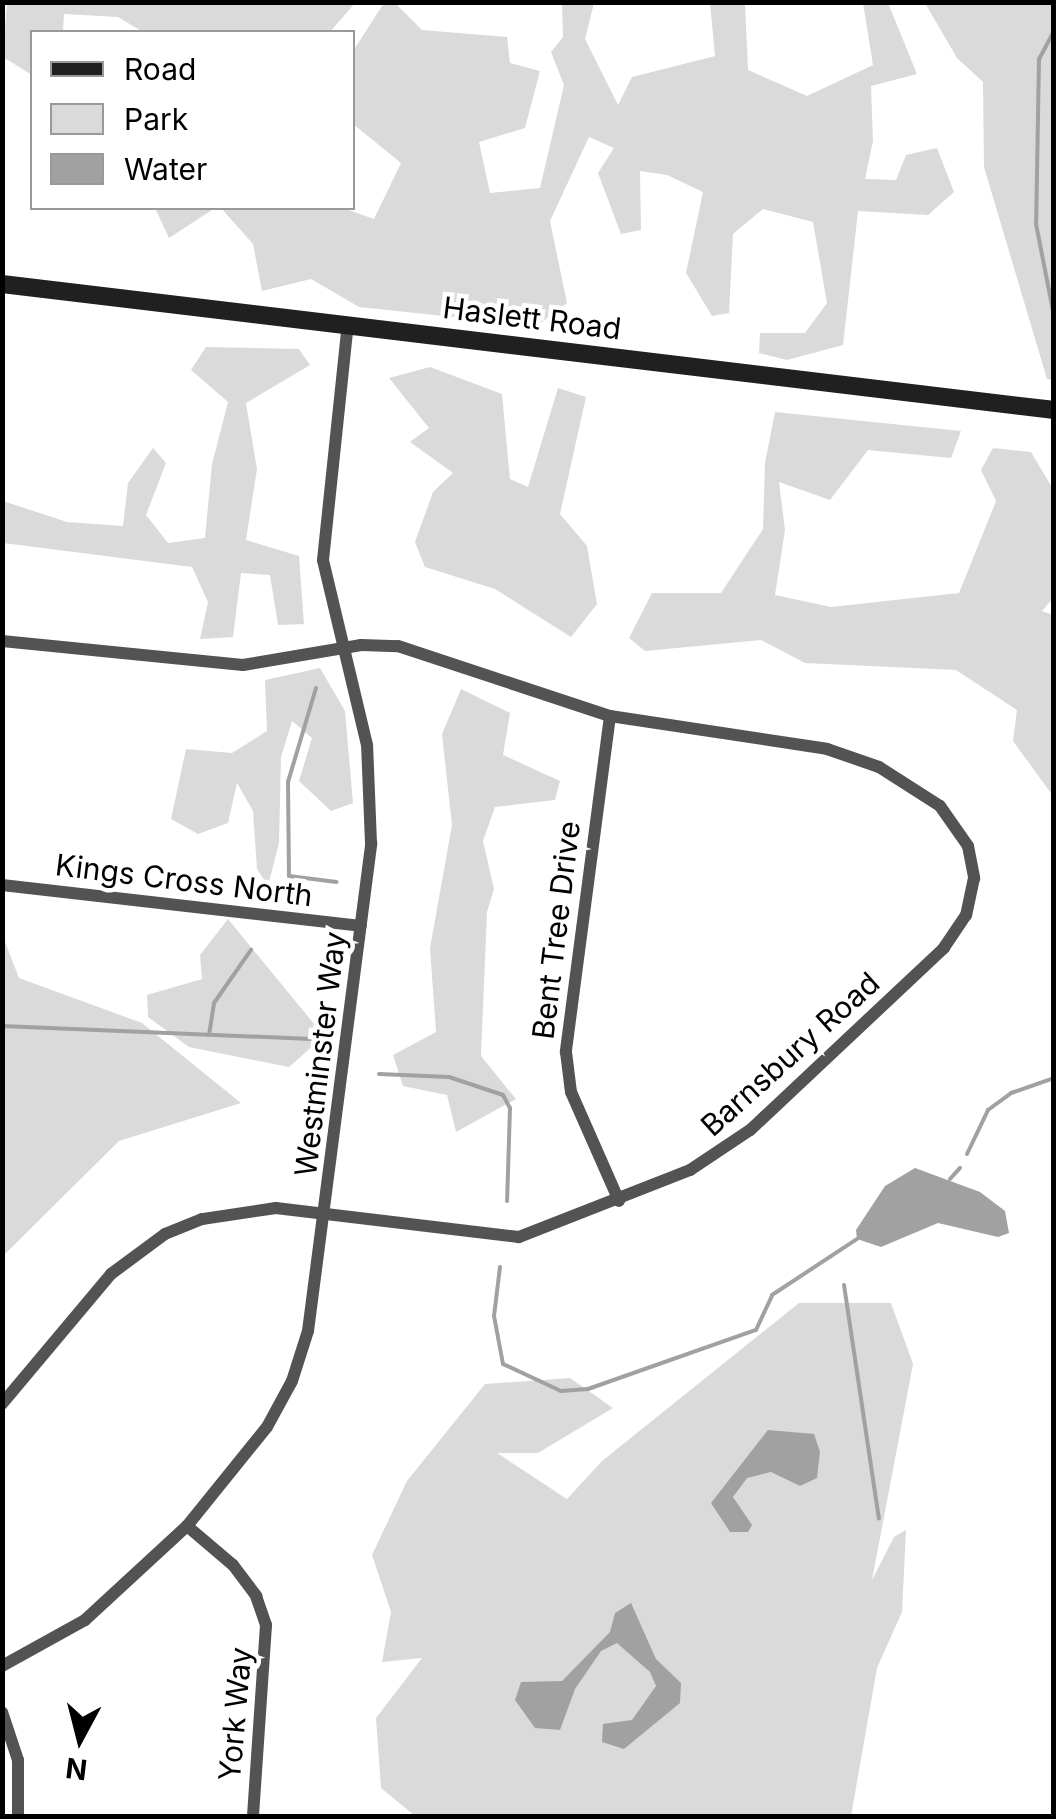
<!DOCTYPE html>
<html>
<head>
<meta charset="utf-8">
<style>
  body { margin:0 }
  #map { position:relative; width:1056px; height:1819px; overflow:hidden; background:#fff; font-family:Inter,sans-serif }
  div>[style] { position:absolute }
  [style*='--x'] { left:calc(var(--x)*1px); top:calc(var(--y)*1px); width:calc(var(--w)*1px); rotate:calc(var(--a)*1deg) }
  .green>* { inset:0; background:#dadada }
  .water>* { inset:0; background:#a1a1a1 }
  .stream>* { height:4px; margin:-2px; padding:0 2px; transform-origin:2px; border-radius:2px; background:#a1a1a1 }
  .minor>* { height:12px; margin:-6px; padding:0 6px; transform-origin:6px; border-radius:6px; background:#535353 }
  .secondary>* { height:18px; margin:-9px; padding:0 9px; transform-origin:9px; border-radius:9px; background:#202020 }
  span { translate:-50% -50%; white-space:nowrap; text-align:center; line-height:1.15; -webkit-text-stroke:9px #fff; paint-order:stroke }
  .street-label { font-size:30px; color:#000 }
  .frame { position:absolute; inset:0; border:5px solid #000; pointer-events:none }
  .legend { position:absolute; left:30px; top:30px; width:325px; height:180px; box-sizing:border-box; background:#fff; border:2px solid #999; margin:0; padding:12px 18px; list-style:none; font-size:30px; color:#000 }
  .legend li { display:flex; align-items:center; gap:20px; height:50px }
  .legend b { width:50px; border:2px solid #999 }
  .north { position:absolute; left:30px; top:1689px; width:100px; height:100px; -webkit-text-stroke:8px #fff; paint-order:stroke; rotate:187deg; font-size:28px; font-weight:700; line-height:40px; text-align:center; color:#000 }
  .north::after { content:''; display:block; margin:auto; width:35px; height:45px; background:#000; clip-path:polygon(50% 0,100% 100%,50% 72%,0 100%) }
</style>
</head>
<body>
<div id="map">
  <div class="green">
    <i style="clip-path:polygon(7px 3px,7px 2px,355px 3px,330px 32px,143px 32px,118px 17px,64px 14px,63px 32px,32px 32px,32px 75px,3px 57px)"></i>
    <i style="clip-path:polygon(384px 3px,395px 3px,422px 30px,507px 37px,510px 63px,540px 71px,525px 128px,479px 142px,490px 193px,540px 188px,564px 85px,551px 52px,563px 37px,562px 3px,594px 3px,585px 39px,618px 105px,632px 77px,715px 56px,710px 3px,745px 3px,748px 70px,807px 96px,873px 65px,863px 3px,888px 3px,917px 74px,871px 86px,873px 141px,865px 179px,896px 180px,906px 155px,937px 148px,954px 192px,928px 215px,858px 211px,843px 345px,787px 360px,759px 353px,760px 333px,805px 333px,827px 303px,813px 222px,763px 209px,733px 234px,729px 313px,712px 316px,686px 273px,703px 192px,667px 175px,640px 171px,641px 230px,621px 234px,598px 173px,614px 148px,589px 137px,550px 221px,567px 303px,537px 326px,359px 307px,311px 279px,262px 291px,253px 244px,221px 208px,343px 208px,374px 219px,401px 163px,353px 124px,353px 51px)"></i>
    <i style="clip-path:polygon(925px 3px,1053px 3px,1053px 380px,1047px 379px,984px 167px,983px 82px,957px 58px)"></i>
    <i style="clip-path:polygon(155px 208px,215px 208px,169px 238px)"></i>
    <i style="clip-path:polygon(206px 347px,299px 349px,310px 365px,246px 403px,257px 469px,246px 540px,299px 556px,304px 624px,278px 625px,270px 575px,241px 573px,233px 637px,200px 639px,208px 602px,192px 567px,3px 543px,3px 501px,67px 522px,123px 526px,128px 483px,153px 448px,166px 463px,146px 515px,168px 543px,205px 538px,212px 464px,228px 402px,191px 370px)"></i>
    <i style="clip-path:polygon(430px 367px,502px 394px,510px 479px,528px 487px,558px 388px,586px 397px,560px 514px,587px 546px,597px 604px,571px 637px,495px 589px,425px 567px,415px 542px,433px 492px,453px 473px,410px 442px,429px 428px,389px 378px)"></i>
    <i style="clip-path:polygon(775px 412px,961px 431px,951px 458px,868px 450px,830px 500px,779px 482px,785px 530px,775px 595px,831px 607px,959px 593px,996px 501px,981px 470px,993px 448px,1031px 452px,1053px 489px,1053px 598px,1042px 611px,1053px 615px,1053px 796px,1013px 741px,1017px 710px,956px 670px,805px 663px,761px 640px,645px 651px,629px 638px,652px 593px,721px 593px,763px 529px,765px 463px)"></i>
    <i style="clip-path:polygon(320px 668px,345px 711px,353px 803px,331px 811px,299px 781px,312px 738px,292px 721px,281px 757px,279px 843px,268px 886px,257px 869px,253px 811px,237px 783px,228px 823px,198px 834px,171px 819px,186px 749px,232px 753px,267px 731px,265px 680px)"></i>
    <i style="clip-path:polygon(461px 689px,510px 713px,503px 755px,560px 781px,555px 800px,495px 807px,483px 841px,494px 889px,487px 912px,481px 1056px,516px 1099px,456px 1132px,447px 1095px,403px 1086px,393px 1055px,436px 1032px,430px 948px,452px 825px,442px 734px)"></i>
    <i style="clip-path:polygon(228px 919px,324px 1036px,289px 1067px,189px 1047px,148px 1017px,147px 995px,202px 979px,200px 955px)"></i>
    <i style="clip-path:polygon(2px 934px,19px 978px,142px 1023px,241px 1103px,119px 1141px,3px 1256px)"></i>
    <i style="clip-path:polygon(799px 1303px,891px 1303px,913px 1364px,872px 1580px,894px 1537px,906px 1530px,902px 1612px,877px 1668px,851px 1816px,415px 1816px,381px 1788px,376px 1718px,422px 1658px,382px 1662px,391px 1612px,372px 1555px,407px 1481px,485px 1384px,570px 1378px,613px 1408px,538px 1453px,497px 1453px,567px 1499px,602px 1461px)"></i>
  </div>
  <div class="water">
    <i style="clip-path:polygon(915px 1168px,980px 1192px,1005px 1211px,1009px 1233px,998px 1237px,938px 1223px,881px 1247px,857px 1239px,856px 1230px,885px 1186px)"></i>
    <i style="clip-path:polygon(768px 1430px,814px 1434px,820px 1452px,817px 1478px,800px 1486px,771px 1472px,747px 1478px,733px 1497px,752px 1525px,748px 1532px,730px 1532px,711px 1503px)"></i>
    <i style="clip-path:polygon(631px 1603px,656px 1659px,681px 1683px,680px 1703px,624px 1749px,602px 1742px,603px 1724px,632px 1720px,656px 1686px,650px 1672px,617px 1643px,601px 1651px,575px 1689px,560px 1730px,535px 1728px,515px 1700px,521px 1682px,562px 1681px,610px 1632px,615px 1613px)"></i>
  </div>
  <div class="stream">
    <i style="--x:1054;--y:31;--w:32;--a:118"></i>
    <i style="--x:1039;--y:59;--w:165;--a:91"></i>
    <i style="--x:1036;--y:224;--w:94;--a:78.9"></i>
    <i style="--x:316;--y:688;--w:98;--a:106.6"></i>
    <i style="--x:288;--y:782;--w:94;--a:89.4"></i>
    <i style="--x:289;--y:876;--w:48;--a:7.1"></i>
    <i style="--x:2;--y:1026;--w:309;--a:2.4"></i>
    <i style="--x:209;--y:1035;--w:32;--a:-81"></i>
    <i style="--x:214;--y:1003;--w:65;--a:-55.1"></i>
    <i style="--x:379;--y:1074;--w:70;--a:2.5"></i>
    <i style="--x:449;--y:1077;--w:57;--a:18.4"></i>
    <i style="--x:503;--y:1095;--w:15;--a:62"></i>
    <i style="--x:510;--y:1108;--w:93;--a:91.8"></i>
    <i style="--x:967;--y:1154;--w:49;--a:-64.5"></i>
    <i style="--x:988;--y:1110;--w:29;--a:-36"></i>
    <i style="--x:1011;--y:1093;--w:46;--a:-19.2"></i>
    <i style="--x:950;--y:1179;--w:15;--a:-48"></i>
    <i style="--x:500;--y:1267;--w:49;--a:97"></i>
    <i style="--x:494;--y:1316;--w:49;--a:79.4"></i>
    <i style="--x:503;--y:1364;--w:64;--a:25"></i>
    <i style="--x:561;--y:1391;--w:27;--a:-4"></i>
    <i style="--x:588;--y:1389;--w:178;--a:-19.4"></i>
    <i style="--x:756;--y:1330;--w:38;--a:-65"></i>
    <i style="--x:772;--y:1295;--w:102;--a:-33.4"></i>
    <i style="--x:844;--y:1285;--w:236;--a:81.5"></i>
  </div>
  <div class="minor">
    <i style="--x:2;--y:641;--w:242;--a:5.7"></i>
    <i style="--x:243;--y:665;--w:120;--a:-9.6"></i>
    <i style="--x:361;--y:645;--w:37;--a:2"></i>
    <i style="--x:398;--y:646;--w:223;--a:18.3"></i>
    <i style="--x:610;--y:716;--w:219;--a:8.6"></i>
    <i style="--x:827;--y:749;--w:55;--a:19.1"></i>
    <i style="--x:879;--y:767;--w:72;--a:32.6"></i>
    <i style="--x:940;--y:806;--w:49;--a:55"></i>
    <i style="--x:968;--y:846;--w:33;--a:79"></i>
    <i style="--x:974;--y:878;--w:38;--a:102"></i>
    <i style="--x:966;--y:915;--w:40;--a:124"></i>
    <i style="--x:944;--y:948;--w:266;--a:136.8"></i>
    <i style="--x:750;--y:1130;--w:72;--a:146.3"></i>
    <i style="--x:690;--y:1170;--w:184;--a:158.6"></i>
    <i style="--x:519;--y:1237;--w:245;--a:-173.2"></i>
    <i style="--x:276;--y:1208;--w:75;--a:171.5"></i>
    <i style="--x:202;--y:1219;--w:40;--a:158"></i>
    <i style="--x:165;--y:1234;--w:67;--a:143.5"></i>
    <i style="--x:111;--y:1274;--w:170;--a:130"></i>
    <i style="--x:610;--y:716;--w:339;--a:97.5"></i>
    <i style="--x:566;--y:1052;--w:40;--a:82.9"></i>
    <i style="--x:571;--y:1092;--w:119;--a:66.2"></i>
    <i style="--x:2;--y:885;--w:361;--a:6.5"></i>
    <i style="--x:187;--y:1526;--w:60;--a:40.3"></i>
    <i style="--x:233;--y:1565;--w:39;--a:53"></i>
    <i style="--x:256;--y:1596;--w:31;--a:71"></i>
    <i style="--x:266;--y:1625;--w:191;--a:93.9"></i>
    <i style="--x:2;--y:1666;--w:95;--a:-29"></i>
    <i style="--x:85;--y:1620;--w:139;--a:-42.7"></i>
    <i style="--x:187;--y:1526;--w:127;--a:-51.1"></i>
    <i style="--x:267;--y:1427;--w:52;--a:-61.5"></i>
    <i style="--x:292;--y:1381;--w:52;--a:-72.3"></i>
    <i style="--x:308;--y:1331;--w:492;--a:-82.6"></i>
    <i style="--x:371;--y:843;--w:98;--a:-92.3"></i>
    <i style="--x:367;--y:745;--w:190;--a:-103.4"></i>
    <i style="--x:323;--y:560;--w:238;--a:-84"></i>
    <i style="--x:2;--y:1712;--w:51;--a:71.6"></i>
    <i style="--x:18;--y:1760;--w:56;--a:90"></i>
  </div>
  <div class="secondary">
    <i style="--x:2;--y:284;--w:1060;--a:6.83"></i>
  </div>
  <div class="street-label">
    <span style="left:532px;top:318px;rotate:7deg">Haslett Road</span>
    <span style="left:184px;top:880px;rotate:7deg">Kings Cross North</span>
    <span style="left:556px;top:930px;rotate:-83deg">Bent Tree Drive</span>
    <span style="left:320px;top:1054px;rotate:-83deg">Westminster Way</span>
    <span style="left:790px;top:1054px;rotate:-42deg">Barnsbury Road</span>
    <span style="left:235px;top:1714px;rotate:-85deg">York Way</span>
  </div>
  <div class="frame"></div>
  <ul class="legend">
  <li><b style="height:12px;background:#202020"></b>Road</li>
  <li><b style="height:28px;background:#dadada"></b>Park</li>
  <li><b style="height:28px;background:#a1a1a1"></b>Water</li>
  </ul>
  <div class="north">N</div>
</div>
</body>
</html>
